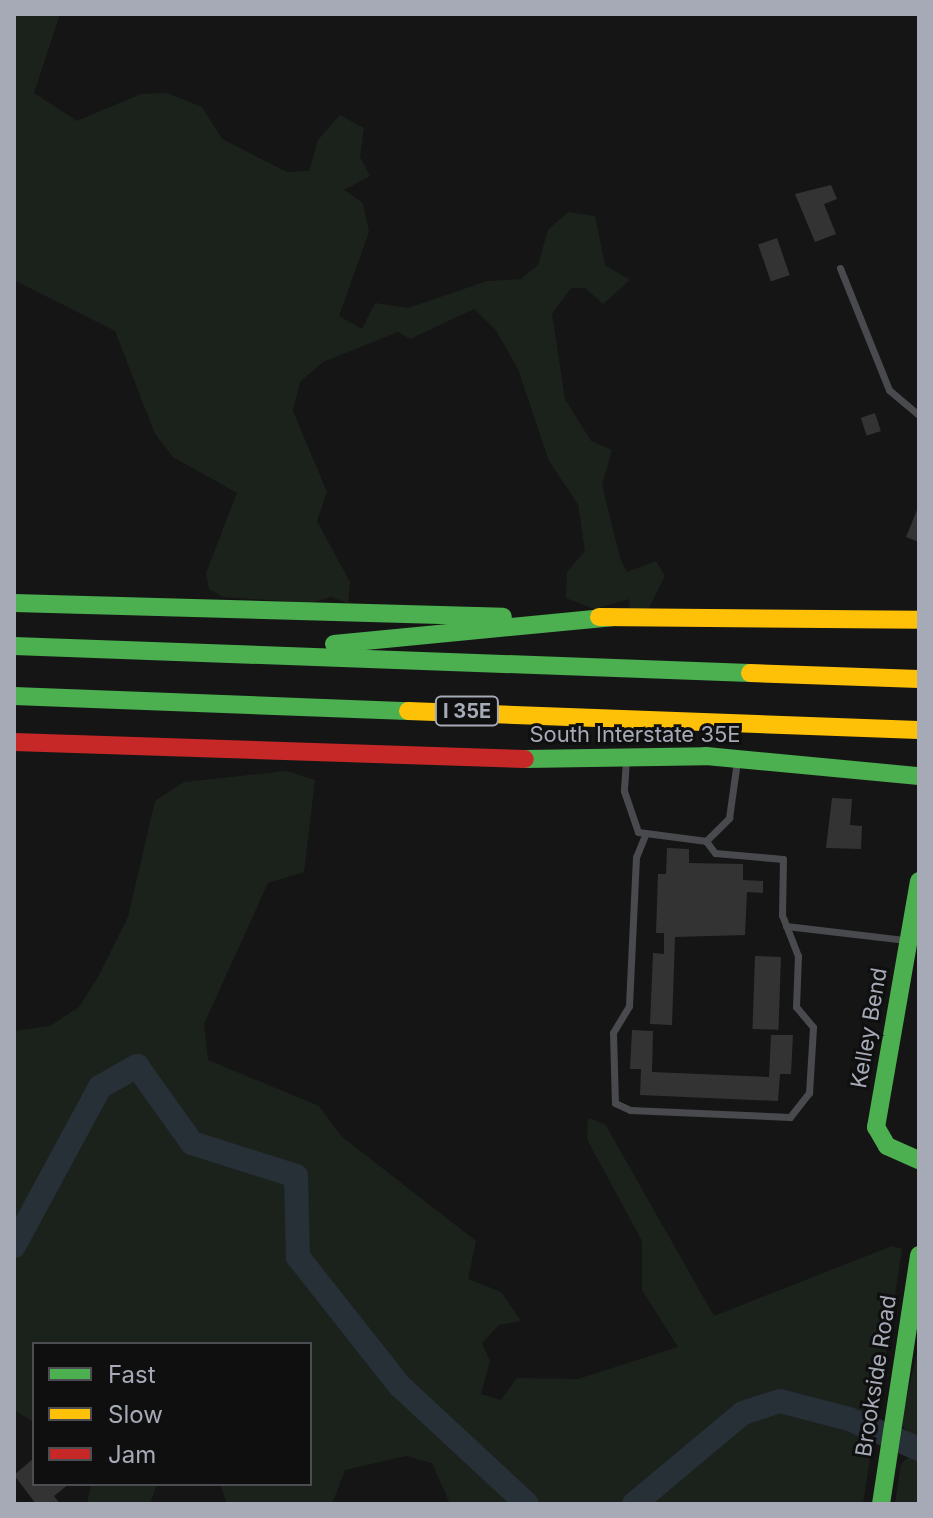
<!DOCTYPE html>
<html>
<head>
<meta charset="utf-8">
<style>
  body { margin:0 }
  #map { position:relative; width:933px; height:1518px; overflow:hidden; background:#151515; font-family:Inter,sans-serif }
  div>[style] { position:absolute }
  [style*='--x'] { left:calc(var(--x)*1px); top:calc(var(--y)*1px); width:calc(var(--w)*1px); rotate:calc(var(--a)*1deg) }
  .green>* { inset:0; background:#1b221c }
  .river>* { height:24px; margin:-12px; padding:0 12px; transform-origin:12px; border-radius:12px; background:#272f37 }
  .building>* { inset:0; background:#333334; transform-origin:0 0 }
  .lane>* { height:7px; margin:-3.5px; padding:0 3.5px; transform-origin:3.5px; border-radius:3.5px; background:#484a4e }
  .fast>* { height:18px; margin:-9px; padding:0 9px; transform-origin:9px; border-radius:9px; background:#4caf50 }
  .slow>* { height:18px; margin:-9px; padding:0 9px; transform-origin:9px; border-radius:9px; background:#ffc107 }
  .jam>* { height:18px; margin:-9px; padding:0 9px; transform-origin:9px; border-radius:9px; background:#c62828 }
  span { translate:-50% -50%; white-space:nowrap; text-align:center; line-height:1.15; -webkit-text-stroke:6px #0f0f10; paint-order:stroke }
  .shield-label span { padding:2px 6px; background:#0f0f10; border:2px solid; border-radius:6px; -webkit-text-stroke-width:0 }
  .shield-label { font-size:20px; color:#a5aab6; font-weight:700 }
  .street-label { font-size:22px; color:#a5aab6 }
  .frame { position:absolute; inset:0; border:16px solid #a5aab6; pointer-events:none }
  .legend { position:absolute; left:32px; top:1342px; width:280px; height:144px; box-sizing:border-box; background:#0f0f10; border:2px solid #4b4d52; margin:0; padding:10px 14px; list-style:none; font-size:24px; color:#a5aab6 }
  .legend li { display:flex; align-items:center; gap:16px; height:40px }
  .legend b { width:40px; border:2px solid #4b4d52 }
</style>
</head>
<body>
<div id="map">
  <div class="green">
    <i style="clip-path:polygon(14px 14px,60px 14px,34px 93px,77px 121px,141px 94px,167px 93px,202px 107px,222px 139px,287px 172px,309px 171px,318px 140px,340px 115px,364px 128px,360px 157px,370px 176px,344px 190px,363px 203px,369px 232px,339px 316px,362px 329px,375px 303px,408px 308px,487px 281px,521px 279px,538px 265px,548px 230px,568px 212px,595px 216px,605px 265px,630px 280px,603px 304px,585px 288px,571px 288px,552px 314px,565px 399px,591px 441px,612px 450px,602px 485px,620px 558px,627px 572px,656px 561px,665px 576px,647px 612px,630px 610px,629px 599px,594px 609px,566px 598px,567px 572px,585px 551px,578px 504px,549px 461px,518px 369px,495px 329px,474px 309px,410px 339px,398px 332px,323px 362px,300px 382px,293px 411px,327px 492px,317px 521px,350px 582px,348px 603px,331px 597px,311px 603px,223px 597px,209px 589px,206px 573px,237px 493px,173px 457px,155px 434px,115px 331px,14px 280px)"></i>
    <i style="clip-path:polygon(287px 771px,315px 780px,304px 872px,268px 883px,204px 1024px,208px 1060px,319px 1106px,341px 1136px,476px 1241px,468px 1279px,501px 1292px,521px 1321px,499px 1325px,482px 1343px,490px 1361px,481px 1394px,501px 1400px,517px 1378px,578px 1379px,678px 1347px,642px 1290px,642px 1241px,587px 1139px,588px 1118px,605px 1124px,714px 1316px,892px 1246px,902px 1249px,863px 1504px,450px 1504px,432px 1463px,406px 1456px,345px 1470px,332px 1504px,227px 1504px,220px 1484px,310px 1484px,310px 1344px,34px 1344px,34px 1422px,14px 1410px,14px 1031px,50px 1026px,79px 1007px,98px 977px,128px 917px,155px 801px,184px 782px)"></i>
    <i style="clip-path:polygon(919px 1344px,919px 1504px,895px 1504px,901px 1464px,918px 1448px,901px 1423px)"></i>
    <i style="clip-path:polygon(91px 1484px,157px 1484px,150px 1504px,87px 1504px)"></i>
  </div>
  <div class="river">
    <i style="--x:14;--y:1246;--w:181;--a:-61.6"></i>
    <i style="--x:100;--y:1087;--w:43;--a:-29.6"></i>
    <i style="--x:137;--y:1066;--w:95;--a:54.5"></i>
    <i style="--x:192;--y:1143;--w:109;--a:17.6"></i>
    <i style="--x:296;--y:1176;--w:81;--a:88.6"></i>
    <i style="--x:298;--y:1257;--w:164;--a:51.7"></i>
    <i style="--x:400;--y:1386;--w:173;--a:42.9"></i>
    <i style="--x:634;--y:1504;--w:142;--a:-39.9"></i>
    <i style="--x:743;--y:1413;--w:39;--a:-18"></i>
    <i style="--x:780;--y:1401;--w:71;--a:14.6"></i>
    <i style="--x:849;--y:1419;--w:76;--a:23.2"></i>
  </div>
  <div class="building">
    <i style="clip-path:polygon(831px 185px,837px 199px,824px 204px,836px 234px,815px 242px,795px 194px)"></i>
    <i style="left:777px;top:238px;width:39px;height:20px;rotate:71deg"></i>
    <i style="left:875px;top:413px;width:19px;height:15px;rotate:72deg"></i>
    <i style="clip-path:polygon(919px 505px,919px 542px,906px 537px)"></i>
    <i style="clip-path:polygon(832px 798px,852px 799px,850px 825px,862px 826px,861px 849px,826px 848px)"></i>
    <i style="clip-path:polygon(667px 848px,689px 849px,689px 863px,743px 864px,743px 880px,763px 881px,763px 893px,747px 892px,745px 935px,675px 937px,672px 1025px,650px 1024px,653px 953px,664px 954px,664px 933px,656px 933px,658px 874px,666px 874px)"></i>
    <i style="left:755px;top:956px;width:26px;height:73px;rotate:2deg"></i>
    <i style="clip-path:polygon(632px 1030px,653px 1031px,652px 1072px,769px 1077px,771px 1035px,793px 1035px,791px 1074px,780px 1074px,778px 1101px,640px 1095px,641px 1069px,630px 1069px)"></i>
    <i style="clip-path:polygon(34px 1458px,34px 1484px,69px 1484px,54px 1496px,60px 1504px,36px 1504px,14px 1475px)"></i>
  </div>
  <div class="lane">
    <i style="--x:840;--y:268;--w:131;--a:68.1"></i>
    <i style="--x:889;--y:390;--w:39;--a:40"></i>
    <i style="--x:626;--y:760;--w:31;--a:94"></i>
    <i style="--x:624;--y:791;--w:43;--a:71.1"></i>
    <i style="--x:638;--y:832;--w:69;--a:7.5"></i>
    <i style="--x:706;--y:841;--w:33;--a:-45"></i>
    <i style="--x:729;--y:818;--w:58;--a:-82"></i>
    <i style="--x:645;--y:835;--w:24;--a:112"></i>
    <i style="--x:636;--y:857;--w:149;--a:92.7"></i>
    <i style="--x:629;--y:1006;--w:31;--a:121"></i>
    <i style="--x:613;--y:1033;--w:70;--a:88.4"></i>
    <i style="--x:615;--y:1103;--w:17;--a:25"></i>
    <i style="--x:630;--y:1110;--w:160;--a:2.5"></i>
    <i style="--x:790;--y:1117;--w:31;--a:-52"></i>
    <i style="--x:809;--y:1093;--w:66;--a:-86.5"></i>
    <i style="--x:813;--y:1027;--w:26;--a:-130"></i>
    <i style="--x:796;--y:1007;--w:51;--a:-87.8"></i>
    <i style="--x:798;--y:956;--w:44;--a:-111.3"></i>
    <i style="--x:782;--y:915;--w:56;--a:-89"></i>
    <i style="--x:783;--y:859;--w:68;--a:-175"></i>
    <i style="--x:715;--y:853;--w:15;--a:-127"></i>
    <i style="--x:786;--y:926;--w:121;--a:6.7"></i>
  </div>
  <div class="fast">
    <i style="--x:14;--y:603;--w:489;--a:1.6"></i>
    <i style="--x:334;--y:644;--w:279;--a:-5.5"></i>
    <i style="--x:14;--y:646;--w:736;--a:2.1"></i>
    <i style="--x:14;--y:696;--w:394;--a:2.2"></i>
    <i style="--x:525;--y:759;--w:181;--a:-0.9"></i>
    <i style="--x:706;--y:756;--w:214;--a:5.4"></i>
    <i style="--x:919;--y:881;--w:250;--a:99.9"></i>
    <i style="--x:876;--y:1127;--w:22;--a:60"></i>
    <i style="--x:887;--y:1146;--w:35;--a:24"></i>
    <i style="--x:881;--y:1504;--w:252;--a:-81.3"></i>
  </div>
  <div class="slow">
    <i style="--x:599;--y:617;--w:320;--a:0.5"></i>
    <i style="--x:750;--y:673;--w:169;--a:2"></i>
    <i style="--x:408;--y:711;--w:511;--a:2.13"></i>
  </div>
  <div class="jam">
    <i style="--x:14;--y:742;--w:511;--a:1.91"></i>
  </div>
  <div class="shield-label">
    <span style="left:467px;top:711px">I 35E</span>
  </div>
  <div class="street-label">
    <span style="left:635px;top:735px">South Interstate 35E</span>
    <span style="left:869px;top:1028px;rotate:-80deg">Kelley Bend</span>
    <span style="left:876px;top:1376px;rotate:-81deg">Brookside Road</span>
  </div>
  <div class="frame"></div>
  <ul class="legend">
  <li><b style="height:10px;background:#4caf50"></b>Fast</li>
  <li><b style="height:10px;background:#ffc107"></b>Slow</li>
  <li><b style="height:10px;background:#c62828"></b>Jam</li>
  </ul>
</div>
</body>
</html>
